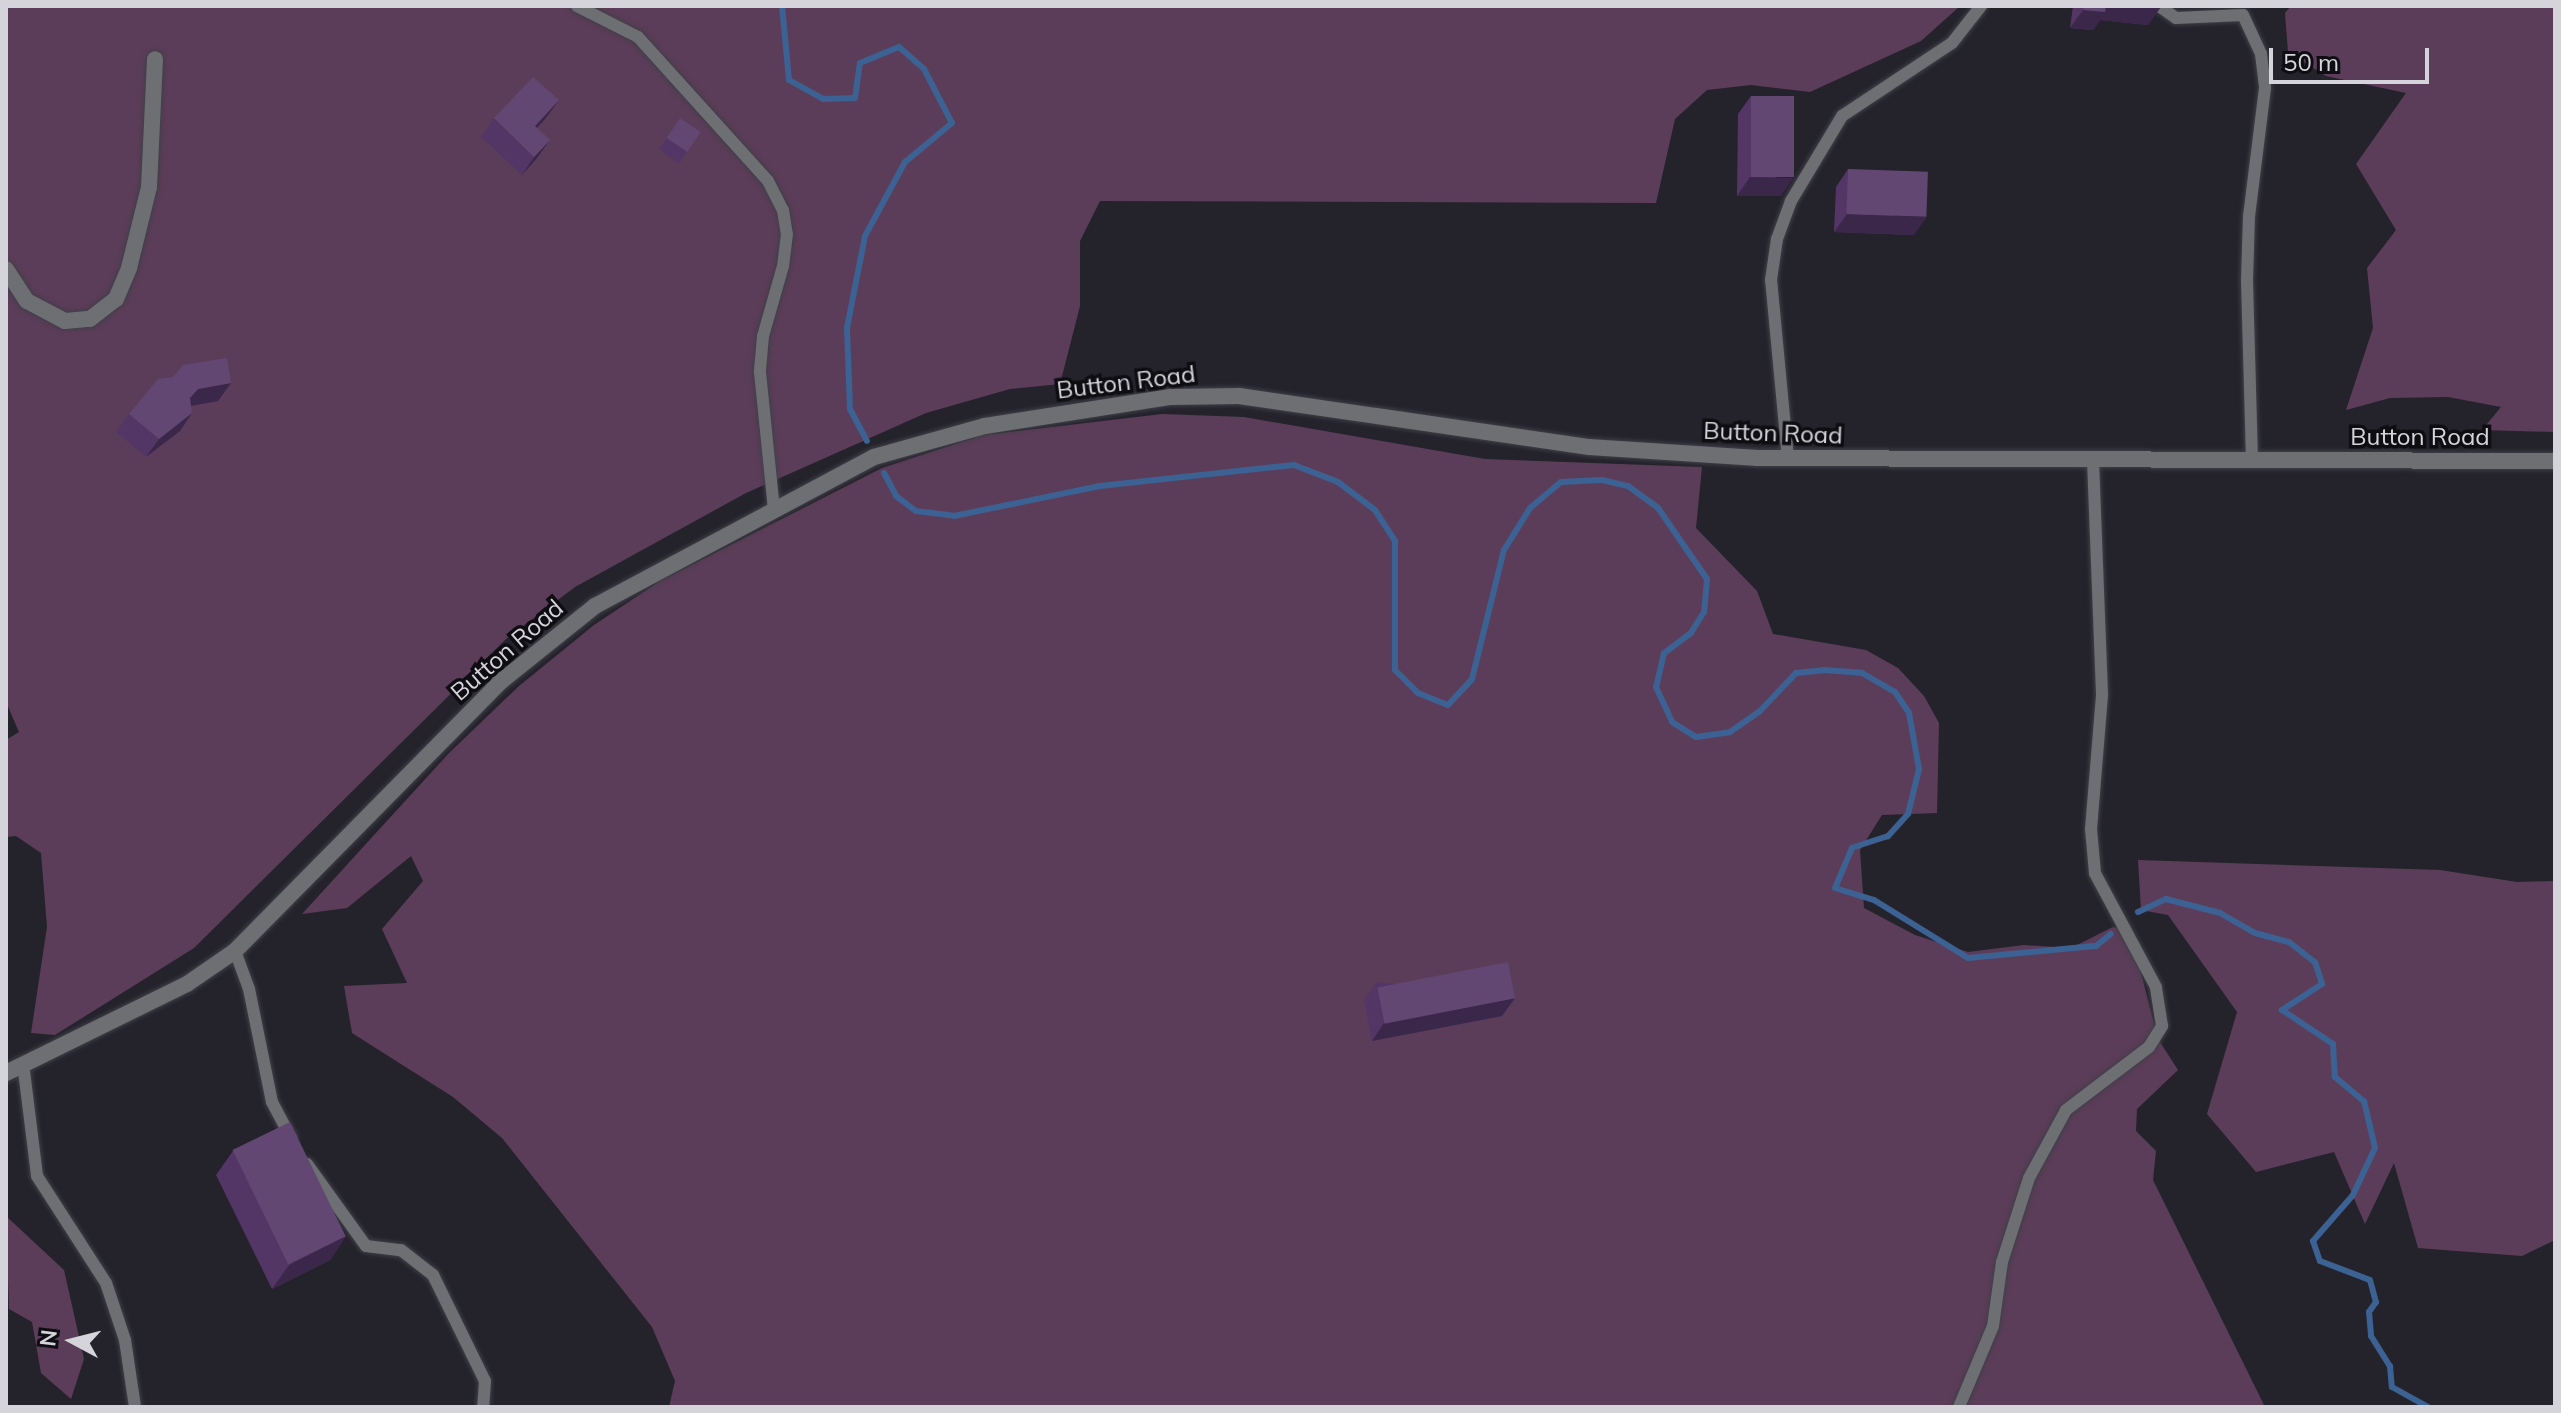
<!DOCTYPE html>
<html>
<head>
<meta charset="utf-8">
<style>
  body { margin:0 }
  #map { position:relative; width:2561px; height:1413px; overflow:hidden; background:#24232c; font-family:Mulish,sans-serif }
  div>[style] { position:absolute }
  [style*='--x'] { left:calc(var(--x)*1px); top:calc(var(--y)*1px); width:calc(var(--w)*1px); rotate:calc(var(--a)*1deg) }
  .green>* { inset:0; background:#5c3d59 }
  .stream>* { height:6px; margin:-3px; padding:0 3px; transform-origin:3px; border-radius:3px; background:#3c6193 }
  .roads { filter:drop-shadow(0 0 2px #403f48) drop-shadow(0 0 2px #403f48) }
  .service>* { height:12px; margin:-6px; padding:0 6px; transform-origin:6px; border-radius:6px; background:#6e6f73 }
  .minor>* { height:16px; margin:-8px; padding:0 8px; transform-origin:8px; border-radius:8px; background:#6e6f73 }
  .wall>* { inset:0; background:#543666; transform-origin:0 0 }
  .shaded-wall>* { inset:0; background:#3b2749 }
  .building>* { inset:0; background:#624772; transform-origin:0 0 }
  span { translate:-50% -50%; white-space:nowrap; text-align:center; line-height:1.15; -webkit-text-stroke:7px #0e0d11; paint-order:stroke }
  .street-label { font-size:24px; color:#d5d4da }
  .frame { position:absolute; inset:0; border:8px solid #d5d4da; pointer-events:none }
  .north { position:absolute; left:32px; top:1301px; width:80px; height:80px; -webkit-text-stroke:6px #0e0d11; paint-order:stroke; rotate:277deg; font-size:22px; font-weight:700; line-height:32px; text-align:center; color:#d5d4da }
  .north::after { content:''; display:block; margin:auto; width:28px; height:36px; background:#d5d4da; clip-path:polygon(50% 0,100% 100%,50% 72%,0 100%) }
  .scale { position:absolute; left:2269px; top:48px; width:160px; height:36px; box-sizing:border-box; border:4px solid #d5d4da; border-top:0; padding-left:10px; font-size:24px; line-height:28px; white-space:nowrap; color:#d5d4da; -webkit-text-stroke:6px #0e0d11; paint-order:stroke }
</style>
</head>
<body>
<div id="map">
  <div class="green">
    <i style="clip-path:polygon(6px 6px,1960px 6px,1921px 41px,1810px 92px,1751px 85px,1707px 90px,1675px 119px,1656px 203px,1100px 201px,1080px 241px,1080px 306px,1060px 384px,1010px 389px,926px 413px,746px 493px,575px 587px,506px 639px,194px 948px,55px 1035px,31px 1033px,47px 927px,41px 853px,16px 836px,6px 837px,6px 740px,19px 732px,6px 702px)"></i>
    <i style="clip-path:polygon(2291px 6px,2555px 6px,2555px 432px,2482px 430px,2501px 407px,2448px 397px,2390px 398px,2346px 410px,2373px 328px,2367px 268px,2396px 230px,2356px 164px,2406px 93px,2326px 76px,2288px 52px,2285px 13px)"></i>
    <i style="clip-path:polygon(1162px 414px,1244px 417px,1485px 459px,1702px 467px,1696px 528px,1757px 591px,1773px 634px,1866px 650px,1898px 668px,1924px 696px,1939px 723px,1937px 813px,1882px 815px,1860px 850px,1864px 908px,1915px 935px,1968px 952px,2024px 945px,2071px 948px,2113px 927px,2130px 930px,2158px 1039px,2178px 1070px,2137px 1109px,2136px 1131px,2156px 1151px,2153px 1180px,2265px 1407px,669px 1407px,675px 1381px,652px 1327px,502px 1138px,453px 1097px,352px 1033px,344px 986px,407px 983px,382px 929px,423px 881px,411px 856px,347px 908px,302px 914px,449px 753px,519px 686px,594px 625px,660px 581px,882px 468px,983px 435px)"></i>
    <i style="clip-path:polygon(2138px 860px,2440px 870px,2517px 882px,2555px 881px,2555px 1240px,2522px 1256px,2418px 1248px,2394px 1163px,2365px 1224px,2334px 1152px,2256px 1172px,2207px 1114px,2237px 1012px,2168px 915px,2141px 910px)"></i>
    <i style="clip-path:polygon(6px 1216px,64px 1270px,84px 1359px,71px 1399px,41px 1373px,32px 1322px,9px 1309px)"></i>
  </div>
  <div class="stream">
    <i style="--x:782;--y:6;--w:74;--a:84.6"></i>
    <i style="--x:789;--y:80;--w:39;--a:29"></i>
    <i style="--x:823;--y:99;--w:32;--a:-2"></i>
    <i style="--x:855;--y:98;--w:35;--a:-82"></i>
    <i style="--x:860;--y:63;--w:42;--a:-22.3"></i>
    <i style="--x:899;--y:47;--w:33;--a:41"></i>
    <i style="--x:924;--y:69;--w:61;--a:62.6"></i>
    <i style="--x:952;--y:123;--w:61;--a:140.3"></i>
    <i style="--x:905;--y:162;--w:84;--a:118.4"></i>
    <i style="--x:865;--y:236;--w:94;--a:101.1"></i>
    <i style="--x:847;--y:328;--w:81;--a:87.9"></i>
    <i style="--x:850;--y:409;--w:36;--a:62"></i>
    <i style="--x:884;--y:473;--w:26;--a:62"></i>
    <i style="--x:896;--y:496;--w:25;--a:37"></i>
    <i style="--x:916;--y:511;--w:38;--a:7"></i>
    <i style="--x:954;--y:516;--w:149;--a:-11.6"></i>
    <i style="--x:1100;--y:486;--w:195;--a:-6.2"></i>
    <i style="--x:1294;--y:465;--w:47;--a:21.1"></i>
    <i style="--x:1338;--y:482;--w:46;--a:37.1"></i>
    <i style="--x:1375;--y:510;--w:37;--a:57"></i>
    <i style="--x:1395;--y:541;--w:129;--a:90"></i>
    <i style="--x:1395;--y:670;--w:33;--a:45"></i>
    <i style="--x:1418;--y:693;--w:32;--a:22"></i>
    <i style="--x:1448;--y:705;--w:35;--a:-47"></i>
    <i style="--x:1472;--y:679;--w:133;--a:-76.1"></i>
    <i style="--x:1504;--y:550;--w:49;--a:-58.2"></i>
    <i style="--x:1530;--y:508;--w:40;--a:-40"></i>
    <i style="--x:1561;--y:482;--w:41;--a:-2.8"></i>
    <i style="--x:1602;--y:480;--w:27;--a:13"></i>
    <i style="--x:1628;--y:486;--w:37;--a:36"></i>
    <i style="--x:1658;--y:508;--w:86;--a:55.4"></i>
    <i style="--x:1707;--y:579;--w:33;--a:95"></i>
    <i style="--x:1704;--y:612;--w:25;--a:122"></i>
    <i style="--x:1691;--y:633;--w:34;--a:143"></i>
    <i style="--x:1664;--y:653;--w:35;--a:103"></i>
    <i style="--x:1656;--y:687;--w:38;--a:65"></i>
    <i style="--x:1672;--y:722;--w:28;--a:32"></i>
    <i style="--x:1696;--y:737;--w:34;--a:-8"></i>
    <i style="--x:1730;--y:732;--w:35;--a:-35"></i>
    <i style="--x:1759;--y:712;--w:54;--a:-46.5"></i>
    <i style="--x:1796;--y:673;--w:27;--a:-6"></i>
    <i style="--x:1823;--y:670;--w:39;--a:4"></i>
    <i style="--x:1862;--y:673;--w:38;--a:30"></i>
    <i style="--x:1895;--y:692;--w:25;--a:56"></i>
    <i style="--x:1909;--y:713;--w:57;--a:79.9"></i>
    <i style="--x:1919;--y:769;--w:46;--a:103.7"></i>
    <i style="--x:1908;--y:814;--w:30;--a:132"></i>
    <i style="--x:1888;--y:836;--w:38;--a:162"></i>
    <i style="--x:1852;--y:848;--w:43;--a:113"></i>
    <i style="--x:1835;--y:888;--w:41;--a:17.1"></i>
    <i style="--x:1874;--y:900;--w:110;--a:31.7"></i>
    <i style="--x:1968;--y:958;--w:129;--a:-5.4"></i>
    <i style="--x:2096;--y:946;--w:19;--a:-39"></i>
    <i style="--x:2138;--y:912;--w:31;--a:-25"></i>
    <i style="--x:2166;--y:899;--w:56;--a:14.5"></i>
    <i style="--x:2220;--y:913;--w:40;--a:29.7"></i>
    <i style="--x:2255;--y:933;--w:35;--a:15"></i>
    <i style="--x:2289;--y:942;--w:33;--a:38"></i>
    <i style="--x:2315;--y:962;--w:23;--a:72"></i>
    <i style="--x:2322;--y:984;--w:48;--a:147"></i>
    <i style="--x:2282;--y:1010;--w:61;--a:33.7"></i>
    <i style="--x:2333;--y:1044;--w:33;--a:87"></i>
    <i style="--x:2335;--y:1077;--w:38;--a:40"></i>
    <i style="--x:2364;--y:1101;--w:48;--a:76.8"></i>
    <i style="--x:2375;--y:1148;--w:52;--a:115.1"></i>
    <i style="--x:2353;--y:1195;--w:61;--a:131"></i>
    <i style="--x:2313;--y:1241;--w:21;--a:71"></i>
    <i style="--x:2320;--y:1261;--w:53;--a:20.8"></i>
    <i style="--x:2370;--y:1280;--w:23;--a:75"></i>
    <i style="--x:2376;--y:1302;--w:12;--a:125"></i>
    <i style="--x:2369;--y:1312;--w:24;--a:85"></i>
    <i style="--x:2371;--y:1336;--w:36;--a:58"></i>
    <i style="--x:2390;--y:1366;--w:21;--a:85"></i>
    <i style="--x:2392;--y:1387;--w:41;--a:29.1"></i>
  </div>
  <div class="roads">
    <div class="service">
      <i style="--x:577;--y:6;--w:68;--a:26.9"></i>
      <i style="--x:638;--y:37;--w:194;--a:47.9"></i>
      <i style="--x:768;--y:181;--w:33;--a:63"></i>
      <i style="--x:783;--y:210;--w:24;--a:81"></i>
      <i style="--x:787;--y:234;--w:32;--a:97"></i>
      <i style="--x:783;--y:266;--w:73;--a:105.9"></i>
      <i style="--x:763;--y:336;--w:36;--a:95"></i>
      <i style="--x:760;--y:372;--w:140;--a:84.2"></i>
      <i style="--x:2159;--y:6;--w:21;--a:35"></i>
      <i style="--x:2176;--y:18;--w:67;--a:-2.6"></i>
      <i style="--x:2243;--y:15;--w:43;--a:65.2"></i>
      <i style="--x:2261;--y:54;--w:34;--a:83"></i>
      <i style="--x:2265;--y:88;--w:129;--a:97.1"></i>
      <i style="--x:2249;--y:216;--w:65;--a:91.8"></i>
      <i style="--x:2247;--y:281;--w:181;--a:88.4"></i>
      <i style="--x:1788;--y:459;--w:180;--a:-95.4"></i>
      <i style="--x:1771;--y:280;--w:41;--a:-81.7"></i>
      <i style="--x:1777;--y:239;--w:40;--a:-69.8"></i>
      <i style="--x:1791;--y:201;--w:99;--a:-59"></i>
      <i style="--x:1842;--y:116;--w:132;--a:-33.6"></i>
      <i style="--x:1952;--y:43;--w:47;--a:-51.9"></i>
      <i style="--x:235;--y:951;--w:40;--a:69.8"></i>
      <i style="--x:249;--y:989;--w:115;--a:78.5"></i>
      <i style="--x:272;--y:1102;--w:41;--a:62.2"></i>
      <i style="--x:23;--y:1063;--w:114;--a:82.9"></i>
      <i style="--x:37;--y:1176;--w:127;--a:57.2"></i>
      <i style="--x:106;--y:1283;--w:60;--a:71.6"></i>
      <i style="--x:125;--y:1340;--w:68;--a:81.5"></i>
      <i style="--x:307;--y:1164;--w:101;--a:54.3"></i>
      <i style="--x:366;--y:1246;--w:35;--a:7"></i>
      <i style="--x:401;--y:1250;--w:41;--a:38"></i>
      <i style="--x:433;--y:1275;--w:118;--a:63.9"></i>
      <i style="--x:485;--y:1381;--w:26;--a:94"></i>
      <i style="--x:1959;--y:1407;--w:88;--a:-67.2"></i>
      <i style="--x:1993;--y:1326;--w:65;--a:-82"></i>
      <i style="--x:2002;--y:1262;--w:88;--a:-72.2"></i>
      <i style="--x:2029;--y:1178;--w:77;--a:-61.4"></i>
      <i style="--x:2066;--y:1110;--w:104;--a:-37.2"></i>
      <i style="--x:2149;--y:1047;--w:25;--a:-58"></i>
      <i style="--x:2162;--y:1026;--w:39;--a:-99"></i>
      <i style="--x:2156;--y:987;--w:129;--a:-118.2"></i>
      <i style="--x:2095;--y:873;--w:44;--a:-95.2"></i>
      <i style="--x:2091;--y:829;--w:135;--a:-85.3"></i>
      <i style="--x:2102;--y:694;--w:232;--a:-92.2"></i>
    </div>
    <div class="minor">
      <i style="--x:6;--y:269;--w:38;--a:57"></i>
      <i style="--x:27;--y:301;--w:43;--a:27.8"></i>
      <i style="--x:65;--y:321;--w:25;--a:-5"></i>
      <i style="--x:90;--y:319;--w:33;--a:-38"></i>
      <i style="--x:116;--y:299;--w:34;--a:-67"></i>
      <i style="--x:129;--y:268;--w:83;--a:-76.1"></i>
      <i style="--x:149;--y:187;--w:128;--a:-87.3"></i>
      <i style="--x:6;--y:1073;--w:202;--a:-26.2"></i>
      <i style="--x:187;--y:984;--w:58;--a:-34.5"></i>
      <i style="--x:235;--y:951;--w:376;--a:-45.4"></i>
      <i style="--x:499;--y:683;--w:123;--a:-38.7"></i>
      <i style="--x:595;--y:606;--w:316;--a:-28.1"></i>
      <i style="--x:874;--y:457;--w:115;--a:-15.6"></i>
      <i style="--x:985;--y:426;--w:188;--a:-8.9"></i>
      <i style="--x:1171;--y:397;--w:68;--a:-0.8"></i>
      <i style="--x:1239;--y:396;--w:354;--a:8.3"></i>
      <i style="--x:1589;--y:447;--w:169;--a:3.7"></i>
      <i style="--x:1758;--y:458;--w:797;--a:0.22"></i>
    </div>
  </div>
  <div class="wall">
    <i style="clip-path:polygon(2073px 6px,2161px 6px,2148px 25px,2100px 20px,2093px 30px,2070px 28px)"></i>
    <i style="clip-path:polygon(1751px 96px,1781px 196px,1737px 196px,1738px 114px)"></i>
    <i style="clip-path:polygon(494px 118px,546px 118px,537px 128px,537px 158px,522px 175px,481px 137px)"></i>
    <i style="left:680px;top:118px;width:25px;height:38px;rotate:34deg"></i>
    <i style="clip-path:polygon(1848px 169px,1914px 235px,1834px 232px,1836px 187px)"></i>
    <i style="clip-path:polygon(231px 383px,218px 401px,191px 406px,192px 413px,180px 431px,146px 457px,116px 432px,129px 414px)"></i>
    <i style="clip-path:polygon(1377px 982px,1515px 998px,1502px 1016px,1372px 1041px,1364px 1000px)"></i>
    <i style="clip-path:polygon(233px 1151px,346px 1236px,330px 1260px,272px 1289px,216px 1175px)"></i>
  </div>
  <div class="shaded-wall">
    <i style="clip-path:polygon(2103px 6px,2151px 6px,2161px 7px,2148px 25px,2100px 20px,2093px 30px,2070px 28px,2083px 10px)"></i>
    <i style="clip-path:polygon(559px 100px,546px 118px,522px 144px,535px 126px)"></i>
    <i style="clip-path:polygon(550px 140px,537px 158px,522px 175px,534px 157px)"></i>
    <i style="clip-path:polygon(1750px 177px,1793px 178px,1781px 196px,1737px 196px)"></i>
    <i style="clip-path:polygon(1847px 214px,1927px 217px,1914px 235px,1834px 232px)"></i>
    <i style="clip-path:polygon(231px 383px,218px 401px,185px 407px,190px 398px,198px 389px)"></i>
    <i style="clip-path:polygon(192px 413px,180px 431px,146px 457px,159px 439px)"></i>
    <i style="clip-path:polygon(1515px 998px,1502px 1016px,1372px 1041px,1384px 1023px)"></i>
    <i style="clip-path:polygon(346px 1236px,330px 1260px,272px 1289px,289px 1265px)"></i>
  </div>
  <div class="building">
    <i style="clip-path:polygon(2084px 6px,2106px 6px,2105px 12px,2083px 10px)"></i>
    <i style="clip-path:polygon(533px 77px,559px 100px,535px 126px,550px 140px,534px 157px,494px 118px)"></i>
    <i style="left:1751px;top:96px;width:43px;height:81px"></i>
    <i style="left:680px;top:118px;width:25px;height:24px;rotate:34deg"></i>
    <i style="left:1848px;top:169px;width:80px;height:45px;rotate:2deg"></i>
    <i style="clip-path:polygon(227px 358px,231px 383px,198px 389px,190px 398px,192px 413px,159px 439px,129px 414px,158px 379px,173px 377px,183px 365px)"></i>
    <i style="left:1508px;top:962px;width:37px;height:133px;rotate:79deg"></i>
    <i style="left:290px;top:1122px;width:127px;height:64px;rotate:64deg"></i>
  </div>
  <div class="street-label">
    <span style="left:1126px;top:382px;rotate:-7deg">Button Road</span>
    <span style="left:1773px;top:433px;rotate:2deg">Button Road</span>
    <span style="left:2420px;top:437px">Button Road</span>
    <span style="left:507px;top:650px;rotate:-41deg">Button Road</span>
  </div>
  <div class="frame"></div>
  <div class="north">N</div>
  <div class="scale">50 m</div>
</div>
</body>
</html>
